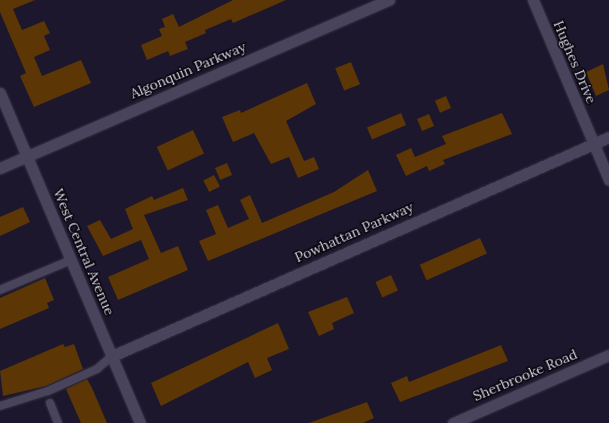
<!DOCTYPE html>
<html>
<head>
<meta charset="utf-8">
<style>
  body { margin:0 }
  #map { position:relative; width:609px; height:423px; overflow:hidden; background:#1d172d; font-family:Lora,serif }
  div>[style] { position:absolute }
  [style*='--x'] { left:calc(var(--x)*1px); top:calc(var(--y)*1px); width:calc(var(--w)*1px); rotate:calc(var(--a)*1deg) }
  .building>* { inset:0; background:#5c3605; transform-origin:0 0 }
  .roads { filter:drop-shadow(0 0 1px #363242) drop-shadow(0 0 1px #363242) }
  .service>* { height:8px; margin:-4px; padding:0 4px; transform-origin:4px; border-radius:4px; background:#49435c }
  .minor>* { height:11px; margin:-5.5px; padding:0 5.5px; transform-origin:5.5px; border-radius:5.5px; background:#49435c }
  .secondary>* { height:11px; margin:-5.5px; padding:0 5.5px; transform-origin:5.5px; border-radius:5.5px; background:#49435c }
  span { translate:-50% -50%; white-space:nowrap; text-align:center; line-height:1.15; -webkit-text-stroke:3px #07050d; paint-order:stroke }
  .street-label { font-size:14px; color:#dad7e6 }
</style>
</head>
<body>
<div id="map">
  <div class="building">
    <i style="clip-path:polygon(0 0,35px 0,13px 9px,22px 30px,44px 21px,50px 33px,44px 36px,50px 50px,34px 57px,42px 76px,81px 60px,91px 83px,34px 107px,20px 76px,26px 73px,0 12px)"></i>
    <i style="clip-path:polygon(233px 0,286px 0,233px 23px,231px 19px,205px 30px,206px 33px,185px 42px,188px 49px,170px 56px,168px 51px,147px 60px,141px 45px,162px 36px,159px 29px,165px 27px,162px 19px,173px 14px,179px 27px)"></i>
    <i style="left:351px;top:62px;width:24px;height:17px;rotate:68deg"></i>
    <i style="clip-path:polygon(603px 64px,609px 90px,596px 96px,586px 72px)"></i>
    <i style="clip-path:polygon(307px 83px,316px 104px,286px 121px,304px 161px,314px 157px,319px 169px,298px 178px,289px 157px,271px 164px,254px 133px,233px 142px,222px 117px,240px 110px,241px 113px)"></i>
    <i style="left:446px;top:96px;width:13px;height:12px;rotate:67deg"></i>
    <i style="left:401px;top:113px;width:13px;height:37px;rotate:67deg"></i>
    <i style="clip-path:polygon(502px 113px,512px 134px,443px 160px,445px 164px,429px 171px,427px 166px,406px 176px,396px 155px,411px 148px,415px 157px,446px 144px,442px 136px)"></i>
    <i style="left:429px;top:114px;width:13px;height:13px;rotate:67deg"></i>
    <i style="left:193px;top:130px;width:26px;height:40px;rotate:65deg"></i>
    <i style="left:227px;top:163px;width:13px;height:13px;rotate:67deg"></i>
    <i style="clip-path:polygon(368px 170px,377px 191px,208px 261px,199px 241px,216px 234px,206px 210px,218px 205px,228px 228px,249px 219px,240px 200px,250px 195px,262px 223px,334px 192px)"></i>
    <i style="left:214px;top:175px;width:13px;height:12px;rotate:63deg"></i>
    <i style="clip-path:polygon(183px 188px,188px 200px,144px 215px,161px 253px,178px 246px,188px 270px,118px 300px,108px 277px,149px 259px,141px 240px,103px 256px,87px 226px,100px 220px,111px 239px,133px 229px,125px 209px,152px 196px,154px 200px)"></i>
    <i style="clip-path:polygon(23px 207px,30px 222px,0 236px,0 217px)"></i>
    <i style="left:480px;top:238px;width:17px;height:66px;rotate:66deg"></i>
    <i style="left:391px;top:275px;width:17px;height:17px;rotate:66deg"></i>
    <i style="clip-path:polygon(45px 278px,54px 300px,47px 303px,49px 308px,0 329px,0 298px)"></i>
    <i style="clip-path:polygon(347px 297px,354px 313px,332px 323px,334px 329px,319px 336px,308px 312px)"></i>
    <i style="clip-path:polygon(278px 323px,289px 349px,267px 358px,272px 370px,255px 378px,248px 362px,161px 406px,151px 383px)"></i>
    <i style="clip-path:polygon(63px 344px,65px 347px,74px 344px,83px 369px,46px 386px,3px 396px,0 371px)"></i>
    <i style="clip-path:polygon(501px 345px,508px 361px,400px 402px,391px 383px,407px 376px,409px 382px)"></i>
    <i style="clip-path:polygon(87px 379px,92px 388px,107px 423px,81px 423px,66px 389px)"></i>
    <i style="clip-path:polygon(367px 402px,374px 418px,363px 423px,309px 423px)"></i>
  </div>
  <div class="roads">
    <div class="service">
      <i style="--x:0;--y:290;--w:77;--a:-22.9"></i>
      <i style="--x:50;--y:403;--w:22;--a:68"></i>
      <i style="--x:0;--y:406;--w:50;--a:-17.4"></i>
      <i style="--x:48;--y:391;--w:54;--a:-24.2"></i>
      <i style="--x:97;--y:369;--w:20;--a:-41"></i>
    </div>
    <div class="minor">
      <i style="--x:533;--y:0;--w:195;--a:67.1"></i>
      <i style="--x:0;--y:168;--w:424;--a:-23.4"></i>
      <i style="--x:112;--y:356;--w:543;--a:-23.78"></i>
      <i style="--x:453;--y:423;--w:170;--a:-23.6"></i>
    </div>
    <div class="secondary">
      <i style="--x:0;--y:93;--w:358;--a:67"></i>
    </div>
  </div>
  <div class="street-label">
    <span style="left:575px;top:62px;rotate:67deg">Hughes Drive</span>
    <span style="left:188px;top:70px;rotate:-23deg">Algonquin Parkway</span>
    <span style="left:354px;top:232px;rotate:-24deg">Powhattan Parkway</span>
    <span style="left:84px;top:252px;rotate:67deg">West Central Avenue</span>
    <span style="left:525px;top:375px;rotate:-23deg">Sherbrooke Road</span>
  </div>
</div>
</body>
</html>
